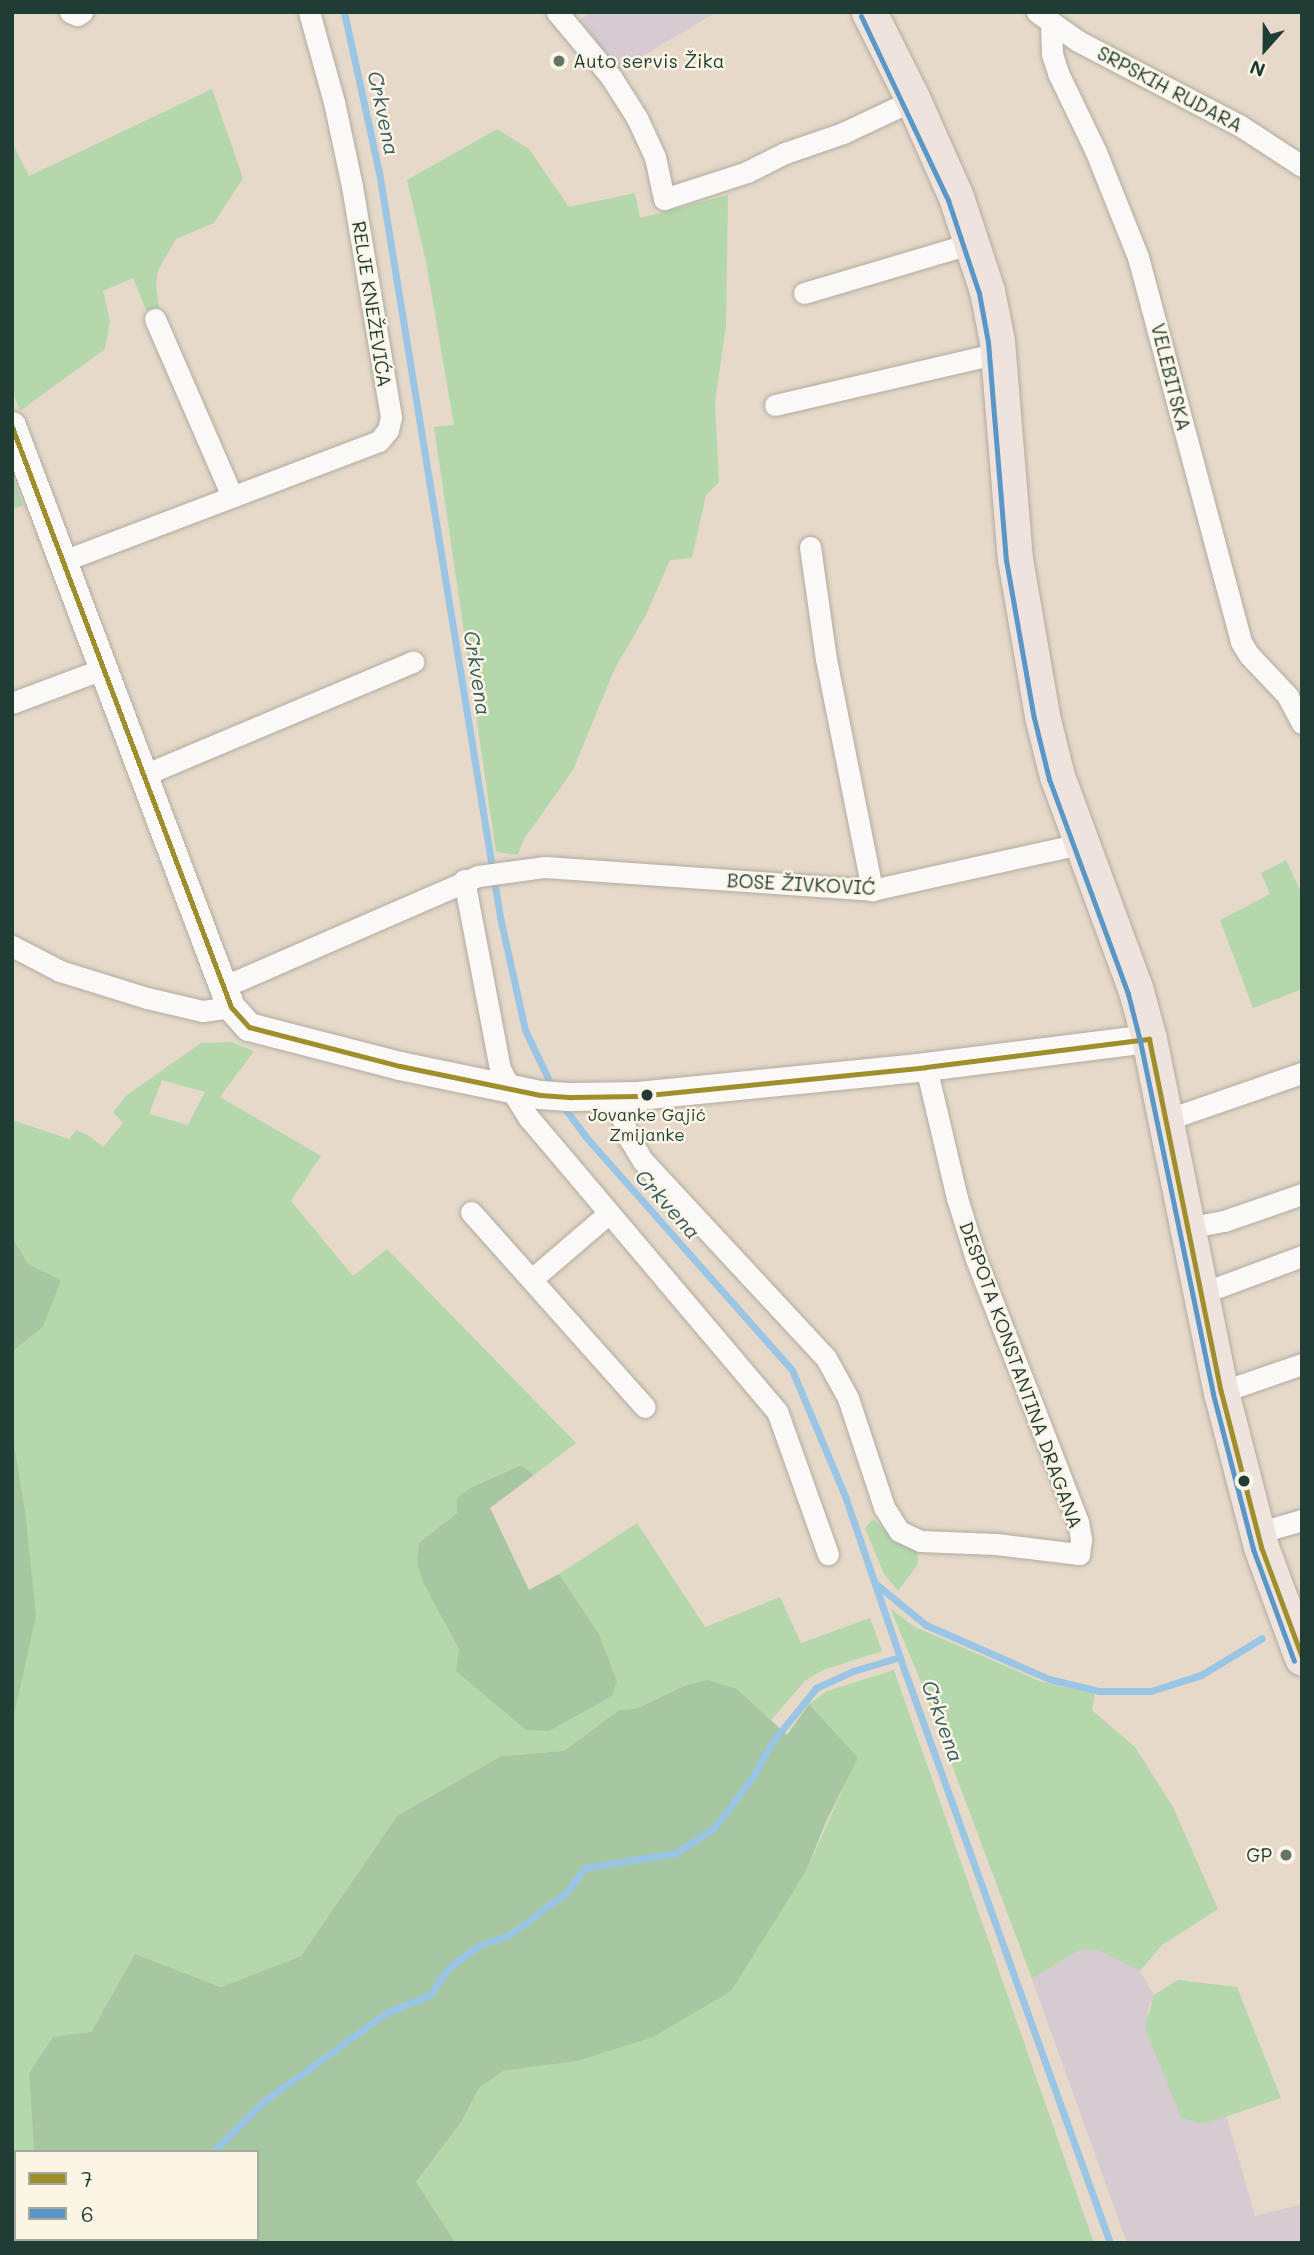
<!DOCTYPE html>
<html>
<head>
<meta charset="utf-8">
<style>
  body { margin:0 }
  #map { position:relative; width:1314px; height:2255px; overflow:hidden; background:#e6d9c9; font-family:Mali,sans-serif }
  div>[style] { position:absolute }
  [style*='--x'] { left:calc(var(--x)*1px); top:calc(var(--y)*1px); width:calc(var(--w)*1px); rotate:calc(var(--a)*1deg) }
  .industrial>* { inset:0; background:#d6cbd1 }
  .green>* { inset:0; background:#b4d8ac }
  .forest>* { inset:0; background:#a6c7a0 }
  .stream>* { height:7px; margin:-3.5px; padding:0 3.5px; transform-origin:3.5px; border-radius:3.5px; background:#9ac5e4 }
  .roads { filter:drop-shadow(0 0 2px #b0aba0) drop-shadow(0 0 2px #b0aba0) }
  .minor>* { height:21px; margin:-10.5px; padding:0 10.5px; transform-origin:10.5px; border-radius:10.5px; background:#fbf9f7 }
  .tertiary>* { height:28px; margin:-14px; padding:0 14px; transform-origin:14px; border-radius:14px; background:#fbf9f7 }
  .primary>* { height:35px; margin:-17.5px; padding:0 17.5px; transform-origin:17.5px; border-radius:17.5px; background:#eee4dd }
  .bus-1>* { height:5px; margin:-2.5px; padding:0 2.5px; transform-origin:2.5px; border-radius:2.5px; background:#9f8e2c }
  .bus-2>* { height:5px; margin:-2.5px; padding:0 2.5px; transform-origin:2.5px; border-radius:2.5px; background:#5a97c7 }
  .dots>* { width:19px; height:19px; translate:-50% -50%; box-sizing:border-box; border:4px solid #fcf5e5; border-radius:50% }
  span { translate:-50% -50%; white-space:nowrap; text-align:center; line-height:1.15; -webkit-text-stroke:5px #fcf5e5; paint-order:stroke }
  .bus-label { font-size:17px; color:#1f3d34 }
  .poi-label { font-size:19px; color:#1f3d34 }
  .left { translate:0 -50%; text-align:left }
  .right { translate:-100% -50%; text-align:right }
  .street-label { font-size:19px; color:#1f3d34 }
  .water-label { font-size:21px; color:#365d63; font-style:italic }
  .frame { position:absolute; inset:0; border:14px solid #1f3d34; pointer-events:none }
  .legend { position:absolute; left:14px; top:2150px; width:245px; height:91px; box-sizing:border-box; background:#fcf5e5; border:2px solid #a4ab9e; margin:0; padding:9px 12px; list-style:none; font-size:21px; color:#1f3d34 }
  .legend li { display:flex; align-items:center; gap:14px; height:35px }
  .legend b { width:35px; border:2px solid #a4ab9e }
  .north { position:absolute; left:1230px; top:14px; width:70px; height:70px; -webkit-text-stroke:5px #fcf5e5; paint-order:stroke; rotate:201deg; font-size:19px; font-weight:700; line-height:28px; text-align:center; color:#1f3d34 }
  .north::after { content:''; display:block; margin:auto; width:24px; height:32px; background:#1f3d34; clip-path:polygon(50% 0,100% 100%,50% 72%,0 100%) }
</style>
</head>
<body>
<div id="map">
  <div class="industrial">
    <i style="clip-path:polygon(591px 12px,715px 12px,715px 13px,619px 70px,580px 20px)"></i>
    <i style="clip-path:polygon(1079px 1950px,1098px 1950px,1140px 1971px,1154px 1995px,1147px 2012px,1204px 2124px,1226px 2115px,1255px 2216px,1302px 2204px,1302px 2243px,1127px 2243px,1032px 1979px)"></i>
  </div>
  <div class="green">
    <i style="clip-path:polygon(212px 89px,243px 178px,214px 223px,176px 239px,158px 270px,156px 285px,159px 308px,146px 310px,133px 278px,103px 291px,110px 321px,105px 349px,20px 411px,12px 390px,12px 142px,29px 176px)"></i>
    <i style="clip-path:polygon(497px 129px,529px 149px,569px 207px,635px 193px,640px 218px,728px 195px,726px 326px,715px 402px,719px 482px,706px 495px,692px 558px,670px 560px,646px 615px,615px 668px,573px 770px,524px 839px,518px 855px,496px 852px,434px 427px,454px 425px,426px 262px,407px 180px)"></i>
    <i style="clip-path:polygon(12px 472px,23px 506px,12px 509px)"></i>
    <i style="clip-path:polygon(1286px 860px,1302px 894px,1302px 989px,1253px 1008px,1220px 920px,1270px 894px,1261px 873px)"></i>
    <i style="clip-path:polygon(evenodd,231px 1042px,254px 1051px,220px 1097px,321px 1156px,291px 1201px,353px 1276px,387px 1249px,576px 1443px,534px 1475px,520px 1465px,472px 1487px,457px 1513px,419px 1543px,445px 1621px,459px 1649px,457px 1672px,477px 1686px,617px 1681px,599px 1634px,559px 1574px,637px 1523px,705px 1627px,780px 1597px,801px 1643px,870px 1618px,882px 1651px,823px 1670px,805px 1681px,771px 1720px,737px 1689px,684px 1686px,638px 1708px,619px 1710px,564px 1751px,501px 1756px,397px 1816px,301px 1956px,221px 1987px,135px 1954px,91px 2032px,53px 2038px,29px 2073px,34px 2152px,16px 2152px,16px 2194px,12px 2200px,12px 1724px,21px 1675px,25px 1510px,12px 1431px,12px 1352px,43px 1327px,60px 1280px,28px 1264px,12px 1237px,12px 1120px,69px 1139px,76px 1130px,88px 1135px,103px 1147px,123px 1123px,113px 1112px,127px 1095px,201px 1043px,231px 1042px,162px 1080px,205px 1092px,188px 1125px,149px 1114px,162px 1080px)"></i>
    <i style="clip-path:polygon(873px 1519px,893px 1538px,917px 1548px,918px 1564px,898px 1591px,884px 1574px,865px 1528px)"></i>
    <i style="clip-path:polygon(890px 1608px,913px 1626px,1042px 1682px,1095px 1694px,1092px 1710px,1135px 1747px,1173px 1807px,1218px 1909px,1162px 1945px,1140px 1971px,1098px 1950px,1079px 1950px,1032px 1979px,919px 1677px)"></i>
    <i style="clip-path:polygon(894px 1670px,1094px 2243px,456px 2243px,416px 2182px,462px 2121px,479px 2088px,503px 2071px,577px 2061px,806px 1871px,857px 1758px,809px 1704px,827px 1691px)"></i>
    <i style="clip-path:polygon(1178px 1980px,1237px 1987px,1281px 2098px,1204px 2124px,1181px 2118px,1145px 2028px,1154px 1995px)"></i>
  </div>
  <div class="forest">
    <i style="clip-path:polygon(12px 1237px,28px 1264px,61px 1280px,43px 1327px,12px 1352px)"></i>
    <i style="clip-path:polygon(12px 1431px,25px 1510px,36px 1616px,12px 1724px)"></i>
    <i style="clip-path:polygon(521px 1465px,534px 1475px,490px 1508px,529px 1590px,559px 1574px,599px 1634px,617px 1681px,612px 1696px,549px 1731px,526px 1730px,456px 1671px,459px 1649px,424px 1584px,417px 1563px,419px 1543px,457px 1513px,457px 1498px,472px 1487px)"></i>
    <i style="clip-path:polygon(707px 1680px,737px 1689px,787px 1735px,809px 1704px,858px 1758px,826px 1822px,806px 1871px,731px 1991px,653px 2037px,577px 2061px,503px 2071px,479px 2088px,462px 2121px,416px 2182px,456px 2243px,12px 2243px,12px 2200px,16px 2194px,16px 2239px,257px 2239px,257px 2152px,34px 2152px,29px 2073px,53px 2037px,91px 2032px,135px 1954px,221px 1987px,301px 1956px,397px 1816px,501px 1756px,564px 1751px,619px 1710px,638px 1708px,684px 1686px)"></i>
  </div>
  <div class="stream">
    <i style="--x:344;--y:12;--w:164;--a:77.7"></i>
    <i style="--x:379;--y:172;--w:755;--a:80.77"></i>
    <i style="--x:500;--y:917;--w:116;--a:77.5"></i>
    <i style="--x:525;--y:1030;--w:65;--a:64.6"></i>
    <i style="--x:562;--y:1105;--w:39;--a:53"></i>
    <i style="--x:585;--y:1136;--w:312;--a:48.5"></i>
    <i style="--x:792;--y:1370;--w:137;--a:67.2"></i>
    <i style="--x:845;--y:1496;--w:186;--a:71.2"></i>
    <i style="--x:905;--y:1672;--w:607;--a:70.25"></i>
    <i style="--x:876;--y:1584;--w:65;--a:39.4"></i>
    <i style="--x:926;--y:1625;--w:134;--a:23.7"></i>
    <i style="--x:1049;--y:1679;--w:51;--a:13.5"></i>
    <i style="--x:1099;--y:1691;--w:52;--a:0"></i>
    <i style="--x:1151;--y:1691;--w:52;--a:-17.7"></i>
    <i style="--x:1201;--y:1675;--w:71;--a:-31.2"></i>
    <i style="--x:213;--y:2152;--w:72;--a:-45"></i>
    <i style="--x:264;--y:2101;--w:150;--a:-35.8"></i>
    <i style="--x:386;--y:2013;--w:48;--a:-22.2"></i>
    <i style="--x:430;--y:1995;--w:32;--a:-56"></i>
    <i style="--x:448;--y:1968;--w:39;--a:-36"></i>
    <i style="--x:480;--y:1945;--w:31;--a:-19"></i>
    <i style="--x:509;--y:1935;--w:74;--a:-36.7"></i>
    <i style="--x:568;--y:1891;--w:28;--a:-55"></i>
    <i style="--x:584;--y:1868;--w:93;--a:-9.3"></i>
    <i style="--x:676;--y:1853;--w:45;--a:-33.3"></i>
    <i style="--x:714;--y:1828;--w:63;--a:-52.8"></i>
    <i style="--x:752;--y:1778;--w:38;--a:-61"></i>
    <i style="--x:770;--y:1745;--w:73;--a:-51.1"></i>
    <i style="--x:816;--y:1688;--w:41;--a:-24.7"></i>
    <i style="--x:853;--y:1671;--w:49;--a:-16.6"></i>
    <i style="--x:182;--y:2243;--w:4;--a:-76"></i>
  </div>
  <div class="roads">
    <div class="minor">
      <i style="--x:70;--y:12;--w:8;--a:23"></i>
      <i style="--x:77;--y:15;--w:6;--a:-31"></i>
      <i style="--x:557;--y:12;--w:85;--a:50.3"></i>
      <i style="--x:611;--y:77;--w:49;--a:57.6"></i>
      <i style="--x:637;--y:118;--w:43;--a:65.2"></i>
      <i style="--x:655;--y:157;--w:43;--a:77.9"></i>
      <i style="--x:664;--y:199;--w:87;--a:-18"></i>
      <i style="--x:747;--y:172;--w:42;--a:-26.6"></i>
      <i style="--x:785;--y:153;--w:61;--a:-19"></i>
      <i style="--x:843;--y:133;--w:77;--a:-25.2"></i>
      <i style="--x:1037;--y:12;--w:50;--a:35.3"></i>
      <i style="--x:1078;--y:41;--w:182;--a:27.6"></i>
      <i style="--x:1239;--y:125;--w:75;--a:33.1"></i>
      <i style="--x:1051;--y:24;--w:30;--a:88"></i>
      <i style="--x:1052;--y:54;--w:20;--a:72"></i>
      <i style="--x:1058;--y:73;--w:88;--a:64.3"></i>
      <i style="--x:1096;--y:152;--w:113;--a:68.2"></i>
      <i style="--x:1138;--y:257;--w:399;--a:75"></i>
      <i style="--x:1241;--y:642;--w:15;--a:58"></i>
      <i style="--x:1249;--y:655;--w:55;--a:46.5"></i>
      <i style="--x:1287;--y:695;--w:32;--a:62"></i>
      <i style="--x:804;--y:293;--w:176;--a:-16.5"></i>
      <i style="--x:155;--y:319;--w:193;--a:66.5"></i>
      <i style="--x:775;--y:405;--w:229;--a:-13.1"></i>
      <i style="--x:810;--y:547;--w:113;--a:81.9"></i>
      <i style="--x:826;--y:659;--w:236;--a:78.7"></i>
      <i style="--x:63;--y:561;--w:338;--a:-20.8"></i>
      <i style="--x:379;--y:441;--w:14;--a:-51"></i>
      <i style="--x:388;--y:430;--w:13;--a:-77"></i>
      <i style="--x:391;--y:417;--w:234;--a:-99.6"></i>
      <i style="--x:352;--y:186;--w:86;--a:-102.1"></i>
      <i style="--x:334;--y:102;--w:93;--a:-105.5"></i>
      <i style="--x:12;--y:703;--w:99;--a:-20.6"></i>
      <i style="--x:146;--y:774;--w:290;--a:-22.8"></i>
      <i style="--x:464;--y:880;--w:192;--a:79.2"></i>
      <i style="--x:500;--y:1069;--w:21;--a:62"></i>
      <i style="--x:510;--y:1088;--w:36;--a:58"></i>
      <i style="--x:529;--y:1118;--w:384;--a:49.8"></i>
      <i style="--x:777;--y:1411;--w:152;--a:70.4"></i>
      <i style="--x:12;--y:946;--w:54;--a:27.5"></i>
      <i style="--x:60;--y:971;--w:91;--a:17.2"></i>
      <i style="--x:147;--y:998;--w:57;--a:13.1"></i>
      <i style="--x:203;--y:1011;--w:28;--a:-8"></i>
      <i style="--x:223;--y:987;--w:278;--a:-23.5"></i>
      <i style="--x:478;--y:876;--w:68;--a:-7.7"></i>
      <i style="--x:545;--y:867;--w:328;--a:4"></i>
      <i style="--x:872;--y:890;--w:199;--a:-12.5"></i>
      <i style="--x:1066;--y:847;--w:15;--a:-23"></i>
      <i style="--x:615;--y:1098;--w:42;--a:70.7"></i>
      <i style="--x:629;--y:1138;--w:27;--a:59"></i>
      <i style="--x:643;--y:1161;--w:269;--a:47.1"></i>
      <i style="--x:826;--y:1358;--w:46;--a:61.2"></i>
      <i style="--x:848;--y:1398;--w:115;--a:71.7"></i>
      <i style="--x:884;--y:1507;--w:28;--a:58"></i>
      <i style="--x:899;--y:1531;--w:23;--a:25"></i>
      <i style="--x:920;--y:1541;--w:76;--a:2.3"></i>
      <i style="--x:996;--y:1544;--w:84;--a:6.9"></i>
      <i style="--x:1079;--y:1554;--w:15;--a:-82"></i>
      <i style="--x:1081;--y:1539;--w:17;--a:-100"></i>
      <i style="--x:1078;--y:1522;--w:282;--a:-111.2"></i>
      <i style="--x:976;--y:1259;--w:64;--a:-107.3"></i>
      <i style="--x:957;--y:1198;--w:135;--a:-103.3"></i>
      <i style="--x:1166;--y:1120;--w:144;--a:-19.1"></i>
      <i style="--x:471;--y:1212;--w:261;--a:48.3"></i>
      <i style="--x:1187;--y:1228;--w:38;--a:-11"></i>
      <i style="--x:1224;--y:1221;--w:83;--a:-19.1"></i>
      <i style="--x:532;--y:1279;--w:101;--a:-40.6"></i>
      <i style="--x:1200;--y:1294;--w:109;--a:-20.4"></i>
      <i style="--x:1221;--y:1392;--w:86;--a:-19.1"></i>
      <i style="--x:1257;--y:1533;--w:47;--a:-16.1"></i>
    </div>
    <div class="tertiary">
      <i style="--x:12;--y:426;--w:621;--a:69.35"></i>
      <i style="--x:231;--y:1007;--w:27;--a:48"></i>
      <i style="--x:249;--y:1027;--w:156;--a:14.5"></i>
      <i style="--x:400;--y:1066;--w:143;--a:11.7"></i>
      <i style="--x:540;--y:1095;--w:32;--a:4"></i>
      <i style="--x:572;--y:1097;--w:66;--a:-0.9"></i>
      <i style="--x:638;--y:1096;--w:289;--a:-5.7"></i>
      <i style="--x:926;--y:1067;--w:225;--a:-7.2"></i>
    </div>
    <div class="primary">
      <i style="--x:869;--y:12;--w:98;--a:63.4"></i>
      <i style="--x:913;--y:100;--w:106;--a:66.1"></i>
      <i style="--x:956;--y:197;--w:99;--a:71.7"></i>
      <i style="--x:987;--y:291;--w:51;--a:78.7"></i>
      <i style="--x:997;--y:341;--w:219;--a:85.3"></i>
      <i style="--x:1015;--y:559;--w:159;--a:80.2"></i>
      <i style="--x:1042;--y:716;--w:62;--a:76"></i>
      <i style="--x:1057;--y:776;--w:229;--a:69.8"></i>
      <i style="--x:1136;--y:991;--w:50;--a:74.8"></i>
      <i style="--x:1149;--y:1039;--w:360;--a:78.5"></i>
      <i style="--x:1221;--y:1392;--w:160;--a:75.5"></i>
      <i style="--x:1261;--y:1547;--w:118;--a:69.7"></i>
    </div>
  </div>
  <div class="bus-1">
    <i style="--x:12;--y:427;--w:620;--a:69.31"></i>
    <i style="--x:231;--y:1007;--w:27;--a:48"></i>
    <i style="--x:249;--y:1027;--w:156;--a:14.5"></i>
    <i style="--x:400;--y:1066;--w:143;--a:11.7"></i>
    <i style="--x:540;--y:1095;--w:32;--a:4"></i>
    <i style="--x:572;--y:1097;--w:66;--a:-0.9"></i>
    <i style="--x:638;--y:1096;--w:289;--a:-5.7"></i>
    <i style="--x:926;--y:1067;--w:225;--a:-7.2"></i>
    <i style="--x:1149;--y:1039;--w:360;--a:78.5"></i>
    <i style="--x:1221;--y:1392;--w:160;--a:75.5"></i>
    <i style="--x:1261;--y:1547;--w:117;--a:69.6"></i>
  </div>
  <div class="bus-2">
    <i style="--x:861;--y:16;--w:204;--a:64.7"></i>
    <i style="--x:948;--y:200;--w:98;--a:71.6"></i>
    <i style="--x:979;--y:293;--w:50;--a:79.6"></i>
    <i style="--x:988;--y:342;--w:219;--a:85.3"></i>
    <i style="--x:1006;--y:560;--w:160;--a:80"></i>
    <i style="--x:1034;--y:718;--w:63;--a:76.2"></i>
    <i style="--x:1049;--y:779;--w:229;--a:69.8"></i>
    <i style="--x:1128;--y:994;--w:49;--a:75.7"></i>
    <i style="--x:1140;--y:1041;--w:360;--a:78.3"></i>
    <i style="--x:1213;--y:1394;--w:160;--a:75.5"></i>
    <i style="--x:1253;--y:1549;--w:119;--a:69.9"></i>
  </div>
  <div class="dots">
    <i style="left:559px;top:61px;background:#657468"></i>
    <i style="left:647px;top:1095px;background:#1f3d34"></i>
    <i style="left:1244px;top:1481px;background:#1f3d34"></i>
    <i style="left:1286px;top:1855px;background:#657468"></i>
  </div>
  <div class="bus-label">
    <span style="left:647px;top:1125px">Jovanke Gajić<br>Zmijanke</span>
  </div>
  <div class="poi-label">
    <span class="left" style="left:573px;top:61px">Auto servis Žika</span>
    <span class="right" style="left:1272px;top:1855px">GP</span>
  </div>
  <div class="street-label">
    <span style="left:1170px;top:89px;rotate:28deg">SRPSKIH RUDARA</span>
    <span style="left:372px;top:304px;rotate:81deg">RELJE KNEŽEVIĆA</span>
    <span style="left:1171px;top:377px;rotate:76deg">VELEBITSKA</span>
    <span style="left:801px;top:884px;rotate:3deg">BOSE ŽIVKOVIĆ</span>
    <span style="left:1021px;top:1375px;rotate:70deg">DESPOTA KONSTANTINA DRAGANA</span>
  </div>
  <div class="water-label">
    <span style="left:384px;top:113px;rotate:78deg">Crkvena</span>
    <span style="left:478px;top:673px;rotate:81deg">Crkvena</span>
    <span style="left:668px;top:1204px;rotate:48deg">Crkvena</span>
    <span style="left:943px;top:1721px;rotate:70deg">Crkvena</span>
  </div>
  <div class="frame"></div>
  <ul class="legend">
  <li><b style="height:9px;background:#9f8e2c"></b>7</li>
  <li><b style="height:9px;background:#5a97c7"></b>6</li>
  </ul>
  <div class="north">N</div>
</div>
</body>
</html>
